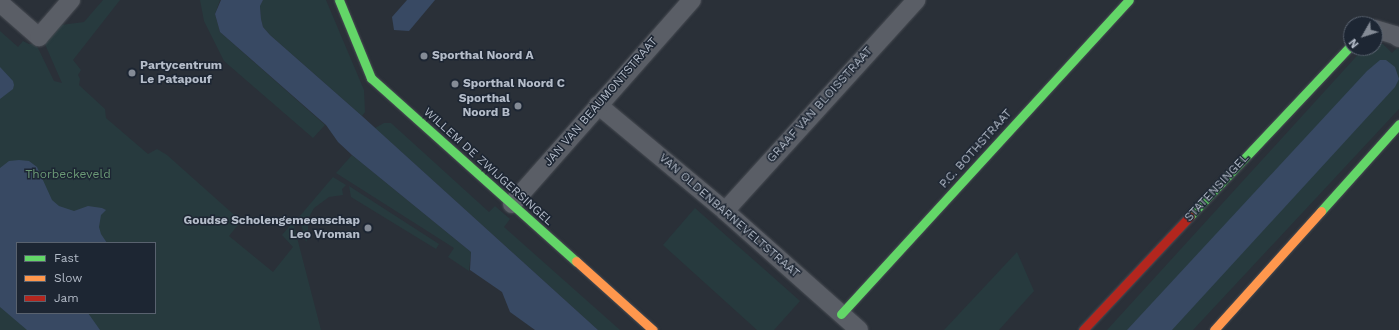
<!DOCTYPE html>
<html>
<head>
<meta charset="utf-8">
<style>
  body { margin:0 }
  #map { position:relative; width:1399px; height:330px; overflow:hidden; background:#2a3038; font-family:"Work Sans",sans-serif }
  div>[style] { position:absolute }
  [style*='--x'] { left:calc(var(--x)*1px); top:calc(var(--y)*1px); width:calc(var(--w)*1px); rotate:calc(var(--a)*1deg) }
  .green>* { inset:0; background:#273a3e }
  .water>* { inset:0; background:#384963 }
  .roads { filter:drop-shadow(0 0 1px #484c53) drop-shadow(0 0 1px #484c53) }
  .street>* { height:18px; margin:-9px; padding:0 9px; transform-origin:9px; border-radius:9px; background:#5a5e66 }
  .fast>* { height:9px; margin:-4.5px; padding:0 4.5px; transform-origin:4.5px; border-radius:4.5px; background:#63d668 }
  .slow>* { height:9px; margin:-4.5px; padding:0 4.5px; transform-origin:4.5px; border-radius:4.5px; background:#ff974d }
  .jam>* { height:9px; margin:-4.5px; padding:0 4.5px; transform-origin:4.5px; border-radius:4.5px; background:#b3261e }
  .dots>* { width:11px; height:11px; translate:-50% -50%; box-sizing:border-box; border:2px solid #1d2633; border-radius:50% }
  span { translate:-50% -50%; white-space:nowrap; text-align:center; line-height:1.15; -webkit-text-stroke:3px #1d2633; paint-order:stroke }
  .poi-label { font-size:12px; color:#b4bcc9; font-weight:700 }
  .left { translate:0 -50%; text-align:left }
  .right { translate:-100% -50%; text-align:right }
  .street-label { font-size:12px; color:#b4bcc9 }
  .park-label { font-size:12px; color:#6b9a76 }
  .legend { position:absolute; left:16px; top:242px; width:140px; height:72px; box-sizing:border-box; background:#1d2633; border:1px solid #59626f; margin:0; padding:5px 7px; list-style:none; font-size:12px; color:#b4bcc9 }
  .legend li { display:flex; align-items:center; gap:8px; height:20px }
  .legend b { width:20px; border:1px solid #59626f }
  .north { position:absolute; left:1343px; top:16px; width:40px; height:40px; box-sizing:border-box; background:#1d2633; border:1px solid #59626f; border-radius:50%; rotate:231deg; font-size:11px; font-weight:700; line-height:16px; text-align:center; color:#b4bcc9 }
  .north::after { content:''; display:block; margin:auto; width:14px; height:18px; background:#848b96; clip-path:polygon(50% 0,100% 100%,50% 72%,0 100%) }
</style>
</head>
<body>
<div id="map">
  <div class="green">
    <i style="clip-path:polygon(evenodd,103px 0,120px 0,73px 60px,81px 70px,78px 75px,80px 79px,79px 85px,105px 109px,106px 118px,148px 154px,157px 149px,167px 155px,241px 221px,229px 236px,273px 272px,293px 247px,282px 235px,293px 222px,321px 330px,0 330px,0 31px,18px 47px,23px 41px,29px 44px,36px 44px,54px 81px,62px 83px,44px 42px,61px 25px,84px 22px,103px 0,17px 243px,155px 243px,155px 313px,17px 313px,17px 243px)"></i>
    <i style="clip-path:polygon(200px 0,220px 0,215px 14px,220px 32px,325px 125px,313px 138px,224px 61px,204px 21px)"></i>
    <i style="clip-path:polygon(263px 0,326px 0,364px 90px,365px 112px,362px 116px,270px 35px,263px 27px,261px 19px,260px 6px)"></i>
    <i style="clip-path:polygon(1375px 44px,1383px 44px,1392px 53px,1397px 48px,1399px 49px,1399px 109px,1193px 330px,1107px 330px,1364px 48px,1375px 48px)"></i>
    <i style="clip-path:polygon(384px 123px,391px 123px,489px 212px,495px 206px,510px 219px,504px 227px,620px 330px,598px 330px,375px 128px)"></i>
    <i style="clip-path:polygon(352px 155px,471px 252px,469px 271px,448px 257px,454px 248px,336px 173px)"></i>
    <i style="clip-path:polygon(333px 177px,346px 185px,342px 189px,343px 195px,329px 197px,314px 208px,308px 219px,308px 238px,306px 242px,299px 217px)"></i>
    <i style="clip-path:polygon(349px 186px,439px 244px,436px 249px,351px 197px)"></i>
    <i style="clip-path:polygon(695px 208px,800px 301px,774px 330px,757px 330px,663px 245px)"></i>
    <i style="clip-path:polygon(1017px 252px,1034px 291px,999px 330px,944px 330px)"></i>
  </div>
  <div class="water">
    <i style="clip-path:polygon(221px 0,263px 0,260px 6px,261px 19px,263px 27px,270px 35px,362px 116px,598px 330px,535px 330px,510px 312px,502px 292px,470px 270px,471px 252px,352px 155px,338px 142px,326px 125px,220px 32px,215px 14px)"></i>
    <i style="clip-path:polygon(407px 0,435px 0,409px 31px,394px 30px,392px 17px)"></i>
    <i style="clip-path:polygon(1380px 60px,1386px 60px,1395px 67px,1399px 79px,1395px 87px,1172px 330px,1127px 330px,1367px 71px)"></i>
    <i style="clip-path:polygon(0 67px,13px 81px,14px 85px,13px 89px,0 99px)"></i>
    <i style="clip-path:polygon(19px 160px,29px 161px,37px 167px,52px 200px,59px 206px,74px 211px,88px 206px,102px 208px,106px 210px,101px 215px,99px 227px,101px 234px,107px 243px,17px 243px,17px 313px,88px 313px,100px 330px,27px 330px,0 307px,0 168px,9px 161px)"></i>
  </div>
  <div class="roads">
    <div class="street">
      <i style="--x:0;--y:3;--w:52;--a:41.1"></i>
      <i style="--x:39;--y:37;--w:49;--a:-49.1"></i>
      <i style="--x:1375;--y:29;--w:21;--a:17"></i>
      <i style="--x:1395;--y:35;--w:5;--a:37"></i>
      <i style="--x:598;--y:105;--w:165;--a:39.8"></i>
      <i style="--x:725;--y:211;--w:179;--a:41.6"></i>
      <i style="--x:512;--y:204;--w:272;--a:-48.6"></i>
      <i style="--x:725;--y:211;--w:285;--a:-47.8"></i>
    </div>
    <div class="fast">
      <i style="--x:339;--y:0;--w:84;--a:67.7"></i>
      <i style="--x:371;--y:78;--w:275;--a:41.8"></i>
      <i style="--x:1321;--y:211;--w:117;--a:-48.1"></i>
      <i style="--x:1190;--y:216;--w:235;--a:-46.7"></i>
      <i style="--x:841;--y:314;--w:426;--a:-47.5"></i>
    </div>
    <div class="slow">
      <i style="--x:576;--y:261;--w:103;--a:41.9"></i>
      <i style="--x:1214;--y:330;--w:160;--a:-48"></i>
    </div>
    <div class="jam">
      <i style="--x:1083;--y:330;--w:156;--a:-46.8"></i>
    </div>
  </div>
  <div class="dots">
    <i style="left:424px;top:56px;background:#848b96"></i>
    <i style="left:132px;top:73px;background:#848b96"></i>
    <i style="left:455px;top:84px;background:#848b96"></i>
    <i style="left:518px;top:106px;background:#848b96"></i>
    <i style="left:368px;top:228px;background:#848b96"></i>
  </div>
  <div class="poi-label">
    <span class="left" style="left:432px;top:56px">Sporthal Noord A</span>
    <span class="left" style="left:140px;top:73px">Partycentrum<br>Le Patapouf</span>
    <span class="left" style="left:463px;top:84px">Sporthal Noord C</span>
    <span class="right" style="left:510px;top:106px">Sporthal<br>Noord B</span>
    <span class="right" style="left:360px;top:228px">Goudse Scholengemeenschap<br>Leo Vroman</span>
  </div>
  <div class="street-label">
    <span style="left:601px;top:102px;rotate:-49deg">JAN VAN BEAUMONTSTRAAT</span>
    <span style="left:820px;top:105px;rotate:-48deg">GRAAF VAN BLOISSTRAAT</span>
    <span style="left:976px;top:149px;rotate:-48deg">P.C. BOTHSTRAAT</span>
    <span style="left:488px;top:167px;rotate:42deg">WILLEM DE ZWIJGERSINGEL</span>
    <span style="left:1217px;top:188px;rotate:-47deg">STATENSINGEL</span>
    <span style="left:729px;top:216px;rotate:41deg">VAN OLDENBARNEVELTSTRAAT</span>
  </div>
  <div class="park-label">
    <span style="left:68px;top:175px">Thorbeckeveld</span>
  </div>
  <ul class="legend">
  <li><b style="height:5px;background:#63d668"></b>Fast</li>
  <li><b style="height:5px;background:#ff974d"></b>Slow</li>
  <li><b style="height:5px;background:#b3261e"></b>Jam</li>
  </ul>
  <div class="north">N</div>
</div>
</body>
</html>
